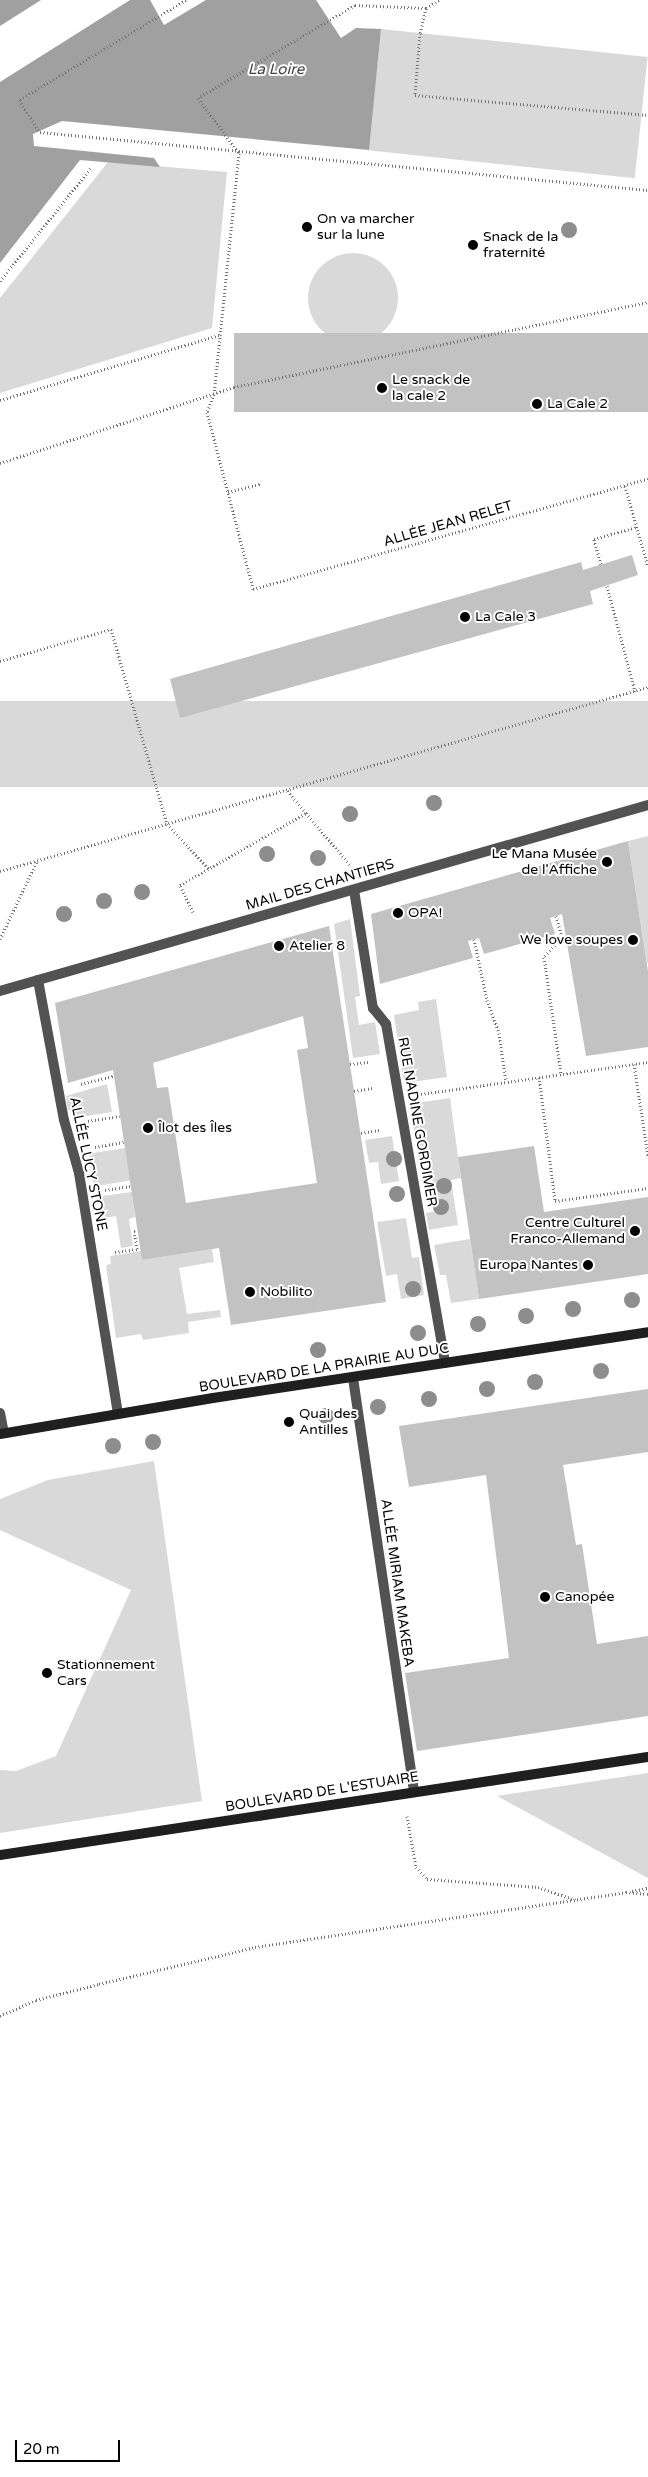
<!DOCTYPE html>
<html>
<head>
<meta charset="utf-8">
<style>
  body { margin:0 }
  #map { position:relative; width:648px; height:2477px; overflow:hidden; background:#fff; font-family:"Varela Round",sans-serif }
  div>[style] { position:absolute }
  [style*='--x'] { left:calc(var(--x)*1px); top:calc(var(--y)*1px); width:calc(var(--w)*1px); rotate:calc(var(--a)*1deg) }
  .green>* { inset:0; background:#d9d9d9; transform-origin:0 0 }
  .round { border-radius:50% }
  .water>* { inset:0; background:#a0a0a0 }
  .pier>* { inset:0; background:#fff }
  .building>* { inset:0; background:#c2c2c2; transform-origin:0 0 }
  .path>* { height:3px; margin-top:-1.5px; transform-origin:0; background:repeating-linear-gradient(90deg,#747474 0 1px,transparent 0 3.5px) }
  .lane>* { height:10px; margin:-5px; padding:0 5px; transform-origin:5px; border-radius:5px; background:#525252 }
  .street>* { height:10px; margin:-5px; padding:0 5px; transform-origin:5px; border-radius:5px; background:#525252 }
  .secondary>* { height:10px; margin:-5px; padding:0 5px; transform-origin:5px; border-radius:5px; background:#1f1f1f }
  .trees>* { width:16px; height:16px; margin:-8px; border-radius:50%; background:#8d8d8d }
  .dots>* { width:14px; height:14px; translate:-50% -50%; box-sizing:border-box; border:2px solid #fff; border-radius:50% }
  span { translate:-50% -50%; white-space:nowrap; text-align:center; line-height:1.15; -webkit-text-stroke:4px #fff; paint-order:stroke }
  .poi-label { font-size:14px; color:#000 }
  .left { translate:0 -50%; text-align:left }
  .right { translate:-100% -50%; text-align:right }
  .street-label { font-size:14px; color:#000 }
  .water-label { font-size:15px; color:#414141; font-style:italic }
  .scale { position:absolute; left:15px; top:2440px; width:105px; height:22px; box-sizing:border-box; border:2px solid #000; border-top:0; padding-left:6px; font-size:15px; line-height:18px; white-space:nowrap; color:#000; -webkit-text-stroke:4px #fff; paint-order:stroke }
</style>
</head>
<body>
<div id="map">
  <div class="green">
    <i style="left:381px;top:29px;width:268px;height:122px;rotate:6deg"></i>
    <i style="clip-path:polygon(108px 162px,227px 172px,212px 328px,0 393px,0 298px)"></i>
    <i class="round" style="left:308px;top:253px;width:90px;height:90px"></i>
    <i style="left:648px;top:701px;width:86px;height:674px;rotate:90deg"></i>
    <i style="clip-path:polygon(648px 836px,648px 963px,647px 963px,628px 841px)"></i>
    <i style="clip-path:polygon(350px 919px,360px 996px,355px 997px,359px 1025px,375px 1022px,380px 1054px,353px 1058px,334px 924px)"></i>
    <i style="clip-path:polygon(436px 999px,447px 1077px,404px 1083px,394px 1015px,419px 1010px,418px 1002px)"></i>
    <i style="clip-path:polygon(107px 1084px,112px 1112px,74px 1118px,73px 1109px,68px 1110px,66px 1096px)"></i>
    <i style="clip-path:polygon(450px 1098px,461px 1178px,451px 1180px,458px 1225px,429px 1230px,426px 1213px,436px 1211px,430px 1163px,419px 1164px,410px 1104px)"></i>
    <i style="clip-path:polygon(392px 1136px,399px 1181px,381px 1184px,378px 1162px,369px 1163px,365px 1140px)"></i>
    <i style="left:125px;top:1148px;width:33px;height:37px;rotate:81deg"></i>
    <i style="clip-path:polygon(132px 1192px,135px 1217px,129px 1219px,133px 1246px,121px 1248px,116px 1216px,105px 1218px,102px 1196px)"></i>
    <i style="clip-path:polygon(406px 1218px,412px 1258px,419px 1257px,424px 1295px,401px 1299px,397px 1274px,386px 1276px,377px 1222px)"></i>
    <i style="clip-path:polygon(470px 1239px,479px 1299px,451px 1303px,446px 1275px,440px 1275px,434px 1245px)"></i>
    <i style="clip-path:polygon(212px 1249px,214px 1262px,179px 1268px,187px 1314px,220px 1310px,221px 1317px,188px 1322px,189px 1333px,143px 1340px,141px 1334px,116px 1338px,106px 1265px,111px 1264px,110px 1256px,141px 1251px,142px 1260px)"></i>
    <i style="clip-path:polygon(154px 1461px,202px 1801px,0 1833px,0 1770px,16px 1771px,56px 1756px,131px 1590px,0 1530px,0 1499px,48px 1480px)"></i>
    <i style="clip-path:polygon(648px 1773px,648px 1878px,497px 1796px)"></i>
  </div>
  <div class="water">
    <i style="clip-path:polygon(0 0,316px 0,341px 38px,356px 28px,381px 29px,369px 150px,62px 121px,33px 134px,34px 146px,154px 158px,160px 167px,80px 160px,0 263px)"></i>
  </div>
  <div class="pier">
    <i style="clip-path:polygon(41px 0,130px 0,0 82px,0 26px)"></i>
    <i style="clip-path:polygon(150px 0,206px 0,164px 25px)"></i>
  </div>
  <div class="building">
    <i style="left:648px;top:333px;width:79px;height:414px;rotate:90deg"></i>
    <i style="clip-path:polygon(632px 555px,638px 575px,590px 591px,593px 604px,180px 718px,170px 679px,581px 562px,583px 570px)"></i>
    <i style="clip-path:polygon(628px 841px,648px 971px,648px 1047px,586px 1056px,562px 914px,550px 918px,555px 934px,484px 954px,479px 938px,468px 941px,473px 958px,380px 984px,371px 914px)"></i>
    <i style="clip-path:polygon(evenodd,329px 926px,386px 1302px,231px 1325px,219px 1248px,142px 1260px,113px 1070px,68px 1083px,55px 1003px,329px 926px,303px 1016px,308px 1048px,297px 1050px,317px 1183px,186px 1203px,168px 1087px,157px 1088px,153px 1063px,303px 1016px)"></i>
    <i style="clip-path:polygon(534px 1146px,544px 1212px,648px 1197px,648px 1274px,479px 1299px,458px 1157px)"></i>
    <i style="clip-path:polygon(648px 1389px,648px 1452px,563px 1465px,576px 1545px,582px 1544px,597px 1644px,648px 1636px,648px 1716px,417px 1751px,405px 1673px,509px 1658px,486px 1475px,409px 1487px,399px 1426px)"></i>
  </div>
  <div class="path">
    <i style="--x:186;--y:0;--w:195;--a:149.1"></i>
    <i style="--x:19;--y:100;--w:38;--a:57"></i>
    <i style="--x:40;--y:132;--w:611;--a:5.45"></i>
    <i style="--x:439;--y:0;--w:15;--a:148"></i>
    <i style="--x:426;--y:8;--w:26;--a:103"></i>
    <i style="--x:420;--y:33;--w:62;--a:94.6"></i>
    <i style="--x:415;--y:95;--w:234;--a:4.9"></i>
    <i style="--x:426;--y:8;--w:71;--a:-177.6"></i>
    <i style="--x:355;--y:5;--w:182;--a:149.4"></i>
    <i style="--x:198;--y:98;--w:69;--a:53.3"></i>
    <i style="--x:239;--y:153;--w:242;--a:95.9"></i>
    <i style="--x:214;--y:394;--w:19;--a:111"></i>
    <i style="--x:207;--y:412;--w:183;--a:75.4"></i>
    <i style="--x:253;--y:589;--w:410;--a:-15.6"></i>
    <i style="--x:0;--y:281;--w:145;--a:-51.2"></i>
    <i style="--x:0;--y:400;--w:229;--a:-16.5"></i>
    <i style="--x:0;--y:463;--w:246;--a:-18"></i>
    <i style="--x:234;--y:387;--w:423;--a:-11.6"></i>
    <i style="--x:625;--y:486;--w:83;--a:74"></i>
    <i style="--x:228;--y:492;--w:34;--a:-14"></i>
    <i style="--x:601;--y:564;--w:26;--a:-106"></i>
    <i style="--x:594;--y:539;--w:45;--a:-15.6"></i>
    <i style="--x:607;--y:586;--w:109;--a:75.1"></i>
    <i style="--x:0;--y:661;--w:116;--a:-16.1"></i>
    <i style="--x:111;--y:629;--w:203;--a:74"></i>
    <i style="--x:167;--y:824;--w:62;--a:47"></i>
    <i style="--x:306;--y:813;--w:70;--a:49.7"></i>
    <i style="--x:0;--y:871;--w:674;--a:-15.85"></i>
    <i style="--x:193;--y:912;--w:30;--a:-116"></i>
    <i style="--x:180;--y:885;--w:145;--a:-29.7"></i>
    <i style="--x:306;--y:813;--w:30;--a:-130"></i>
    <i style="--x:556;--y:916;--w:22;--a:74"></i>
    <i style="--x:562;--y:937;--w:27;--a:132"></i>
    <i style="--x:544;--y:957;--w:118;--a:81.7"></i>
    <i style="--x:0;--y:939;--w:86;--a:-64.6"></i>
    <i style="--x:474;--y:939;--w:62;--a:78"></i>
    <i style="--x:487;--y:1000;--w:35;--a:70"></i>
    <i style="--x:499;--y:1033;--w:49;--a:81.9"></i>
    <i style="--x:350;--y:1064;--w:19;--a:-6"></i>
    <i style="--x:634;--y:1064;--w:93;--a:81.3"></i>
    <i style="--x:539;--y:1077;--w:125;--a:82.6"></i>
    <i style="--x:555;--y:1201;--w:94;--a:-8"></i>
    <i style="--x:81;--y:1084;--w:34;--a:-14"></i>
    <i style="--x:354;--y:1091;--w:19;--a:-9"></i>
    <i style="--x:421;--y:1094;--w:229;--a:-8"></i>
    <i style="--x:88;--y:1121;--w:32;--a:-9"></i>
    <i style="--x:361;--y:1133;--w:19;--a:-9"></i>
    <i style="--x:95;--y:1147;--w:29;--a:-10"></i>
    <i style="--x:105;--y:1190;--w:26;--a:-9"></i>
    <i style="--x:115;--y:1252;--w:22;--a:-8"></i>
    <i style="--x:137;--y:1249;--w:18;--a:-99"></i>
    <i style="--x:134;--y:1231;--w:3;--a:0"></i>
    <i style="--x:407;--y:1816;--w:52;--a:80"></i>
    <i style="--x:416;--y:1867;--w:16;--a:47"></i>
    <i style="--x:427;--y:1879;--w:111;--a:4.1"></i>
    <i style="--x:538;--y:1887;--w:40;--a:18.9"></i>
    <i style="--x:632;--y:1891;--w:16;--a:-11"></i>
    <i style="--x:0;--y:2016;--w:39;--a:-24"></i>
    <i style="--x:36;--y:2000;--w:65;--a:-14.3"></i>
    <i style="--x:99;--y:1984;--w:160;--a:-13.3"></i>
    <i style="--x:255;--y:1947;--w:375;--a:-8.4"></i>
    <i style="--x:626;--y:1892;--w:22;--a:5"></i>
  </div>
  <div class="lane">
    <i style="--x:0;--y:1413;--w:20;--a:79"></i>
  </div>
  <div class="street">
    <i style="--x:354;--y:890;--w:120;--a:80.9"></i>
    <i style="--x:373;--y:1008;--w:21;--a:51"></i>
    <i style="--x:386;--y:1024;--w:344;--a:80.1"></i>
    <i style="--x:38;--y:980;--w:142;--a:79.5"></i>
    <i style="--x:64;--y:1120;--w:55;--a:74.2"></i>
    <i style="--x:79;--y:1173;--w:243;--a:80.8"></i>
    <i style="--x:0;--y:991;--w:674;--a:-16.02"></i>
    <i style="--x:353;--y:1378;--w:418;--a:81.6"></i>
  </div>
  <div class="secondary">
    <i style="--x:0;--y:1434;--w:216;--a:-9.6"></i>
    <i style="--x:213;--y:1398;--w:440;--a:-8.6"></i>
    <i style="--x:0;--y:1855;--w:655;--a:-8.6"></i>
  </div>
  <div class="trees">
    <i style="left:569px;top:230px"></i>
    <i style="left:434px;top:803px"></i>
    <i style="left:350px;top:814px"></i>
    <i style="left:267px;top:854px"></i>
    <i style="left:318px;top:858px"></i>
    <i style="left:142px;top:892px"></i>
    <i style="left:104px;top:901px"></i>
    <i style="left:64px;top:914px"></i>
    <i style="left:394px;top:1159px"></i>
    <i style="left:444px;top:1186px"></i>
    <i style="left:397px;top:1194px"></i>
    <i style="left:441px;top:1207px"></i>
    <i style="left:413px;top:1289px"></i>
    <i style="left:632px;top:1300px"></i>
    <i style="left:573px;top:1309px"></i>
    <i style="left:526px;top:1316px"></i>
    <i style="left:478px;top:1324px"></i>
    <i style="left:418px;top:1333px"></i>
    <i style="left:318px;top:1350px"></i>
    <i style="left:601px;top:1371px"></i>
    <i style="left:535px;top:1382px"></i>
    <i style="left:487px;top:1389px"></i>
    <i style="left:429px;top:1399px"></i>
    <i style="left:378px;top:1407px"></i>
    <i style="left:326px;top:1416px"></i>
    <i style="left:153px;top:1442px"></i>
    <i style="left:113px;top:1446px"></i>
  </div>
  <div class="dots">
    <i style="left:307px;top:227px;background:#000"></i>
    <i style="left:473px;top:245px;background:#000"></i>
    <i style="left:382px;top:388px;background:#000"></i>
    <i style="left:537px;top:404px;background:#000"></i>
    <i style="left:465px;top:617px;background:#000"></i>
    <i style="left:607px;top:862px;background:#000"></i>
    <i style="left:398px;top:913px;background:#000"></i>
    <i style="left:633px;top:940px;background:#000"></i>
    <i style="left:279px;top:946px;background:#000"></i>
    <i style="left:148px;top:1128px;background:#000"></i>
    <i style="left:635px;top:1231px;background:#000"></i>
    <i style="left:588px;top:1265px;background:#000"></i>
    <i style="left:250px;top:1292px;background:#000"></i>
    <i style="left:289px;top:1422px;background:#000"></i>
    <i style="left:545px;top:1597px;background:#000"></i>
    <i style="left:47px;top:1673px;background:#000"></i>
  </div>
  <div class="poi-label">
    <span class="left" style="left:317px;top:227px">On va marcher<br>sur la lune</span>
    <span class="left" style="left:483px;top:245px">Snack de la<br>fraternité</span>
    <span class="left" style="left:392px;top:388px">Le snack de<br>la cale 2</span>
    <span class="left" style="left:547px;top:404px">La Cale 2</span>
    <span class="left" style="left:475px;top:617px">La Cale 3</span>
    <span class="right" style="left:597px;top:862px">Le Mana Musée<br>de l'Affiche</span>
    <span class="left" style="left:408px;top:913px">OPA!</span>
    <span class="right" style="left:623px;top:940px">We love soupes</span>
    <span class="left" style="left:289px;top:946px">Atelier 8</span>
    <span class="left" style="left:158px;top:1128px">Îlot des Îles</span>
    <span class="right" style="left:625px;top:1231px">Centre Culturel<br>Franco-Allemand</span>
    <span class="right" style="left:578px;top:1265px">Europa Nantes</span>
    <span class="left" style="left:260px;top:1292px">Nobilito</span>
    <span class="left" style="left:299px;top:1422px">Quai des<br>Antilles</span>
    <span class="left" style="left:555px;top:1597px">Canopée</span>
    <span class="left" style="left:57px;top:1673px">Stationnement<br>Cars</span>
  </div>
  <div class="street-label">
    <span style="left:448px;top:524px;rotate:-16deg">ALLÉE JEAN RELET</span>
    <span style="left:320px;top:885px;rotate:-16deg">MAIL DES CHANTIERS</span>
    <span style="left:417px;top:1122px;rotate:80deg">RUE NADINE GORDIMER</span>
    <span style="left:88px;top:1164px;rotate:78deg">ALLÉE LUCY STONE</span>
    <span style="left:324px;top:1368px;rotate:-9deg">BOULEVARD DE LA PRAIRIE AU DUC</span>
    <span style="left:397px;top:1583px;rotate:82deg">ALLÉE MIRIAM MAKEBA</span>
    <span style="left:322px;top:1792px;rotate:-9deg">BOULEVARD DE L'ESTUAIRE</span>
  </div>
  <div class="water-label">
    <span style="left:276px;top:70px">La Loire</span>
  </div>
  <div class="scale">20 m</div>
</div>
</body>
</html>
